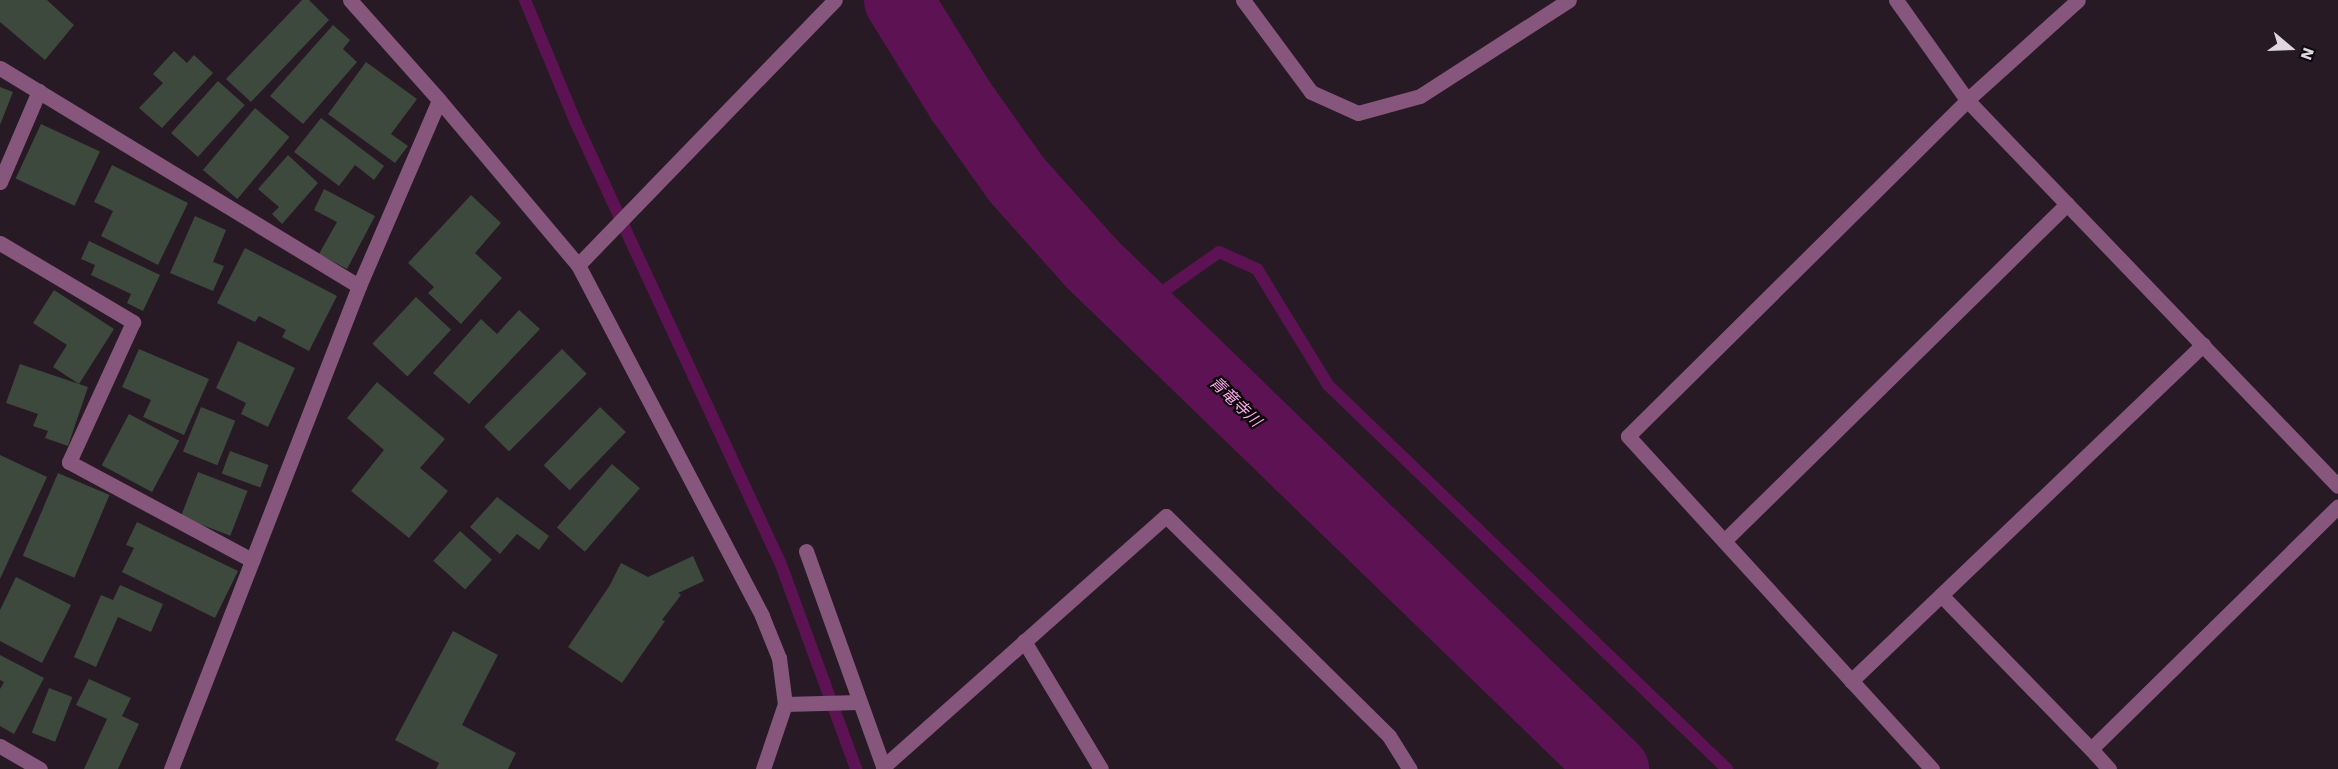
<!DOCTYPE html>
<html>
<head>
<meta charset="utf-8">
<style>
  body { margin:0 }
  #map { position:relative; width:2338px; height:769px; overflow:hidden; background:#271a24; font-family:"Work Sans","Noto Sans JP",sans-serif }
  div>[style] { position:absolute }
  [style*='--x'] { left:calc(var(--x)*1px); top:calc(var(--y)*1px); width:calc(var(--w)*1px); rotate:calc(var(--a)*1deg) }
  .stream>* { height:12px; margin:-6px; padding:0 6px; transform-origin:6px; border-radius:6px; background:#5d1353 }
  .river>* { height:69px; margin:-34.5px; padding:0 34.5px; transform-origin:34.5px; border-radius:34.5px; background:#5d1353 }
  .building>* { inset:0; background:#3c493c; transform-origin:0 0 }
  .minor>* { height:15px; margin:-7.5px; padding:0 7.5px; transform-origin:7.5px; border-radius:7.5px; background:#87567d }
  span { translate:-50% -50%; white-space:nowrap; text-align:center; line-height:1.15; -webkit-text-stroke:4.5px #0c070b; paint-order:stroke }
  .water-label { font-size:16px; color:#faa8e9; font-style:italic }
  .north { position:absolute; left:2260px; top:18px; width:60px; height:60px; -webkit-text-stroke:4px #0c070b; paint-order:stroke; rotate:109deg; font-size:16px; font-weight:700; line-height:24px; text-align:center; color:#e0d7de }
  .north::after { content:''; display:block; margin:auto; width:21px; height:27px; background:#e0d7de; clip-path:polygon(50% 0,100% 100%,50% 72%,0 100%) }
</style>
</head>
<body>
<div id="map">
  <div class="stream">
    <i style="--x:525;--y:0;--w:133;--a:67.5"></i>
    <i style="--x:576;--y:123;--w:484;--a:65.1"></i>
    <i style="--x:780;--y:562;--w:221;--a:69.8"></i>
    <i style="--x:1138;--y:309;--w:99;--a:-35.1"></i>
    <i style="--x:1219;--y:252;--w:42;--a:24.1"></i>
    <i style="--x:1257;--y:269;--w:136;--a:58.5"></i>
    <i style="--x:1328;--y:385;--w:554;--a:43.9"></i>
  </div>
  <div class="river">
    <i style="--x:898;--y:0;--w:118;--a:58.2"></i>
    <i style="--x:960;--y:100;--w:97;--a:54.7"></i>
    <i style="--x:1016;--y:179;--w:113;--a:48.2"></i>
    <i style="--x:1091;--y:263;--w:728;--a:44.05"></i>
  </div>
  <div class="building">
    <i style="clip-path:polygon(0 0,47px 0,74px 25px,45px 60px,0 22px)"></i>
    <i style="clip-path:polygon(302px 0,309px 0,329px 20px,251px 102px,226px 79px)"></i>
    <i style="clip-path:polygon(333px 25px,350px 40px,343px 49px,357px 62px,303px 124px,270px 96px)"></i>
    <i style="clip-path:polygon(174px 51px,187px 63px,194px 55px,213px 73px,162px 128px,139px 108px,163px 83px,153px 74px)"></i>
    <i style="clip-path:polygon(366px 62px,417px 99px,391px 134px,408px 146px,395px 163px,328px 114px)"></i>
    <i style="left:218px;top:81px;width:36px;height:70px;rotate:42deg"></i>
    <i style="clip-path:polygon(0 87px,13px 92px,0 125px)"></i>
    <i style="left:255px;top:108px;width:45px;height:81px;rotate:40deg"></i>
    <i style="clip-path:polygon(321px 118px,384px 166px,374px 180px,355px 165px,339px 186px,294px 152px)"></i>
    <i style="left:41px;top:124px;width:65px;height:60px;rotate:25deg"></i>
    <i style="clip-path:polygon(288px 155px,318px 183px,282px 224px,272px 214px,279px 207px,258px 189px)"></i>
    <i style="clip-path:polygon(112px 165px,188px 203px,158px 265px,101px 236px,113px 211px,94px 202px)"></i>
    <i style="clip-path:polygon(324px 189px,375px 216px,347px 269px,319px 254px,337px 222px,314px 210px)"></i>
    <i style="clip-path:polygon(471px 195px,501px 223px,475px 253px,502px 278px,461px 324px,428px 293px,434px 287px,408px 263px)"></i>
    <i style="clip-path:polygon(195px 216px,226px 230px,213px 262px,224px 266px,213px 291px,170px 273px)"></i>
    <i style="clip-path:polygon(89px 241px,160px 275px,143px 311px,127px 303px,131px 294px,91px 275px,95px 265px,81px 259px)"></i>
    <i style="clip-path:polygon(245px 248px,337px 296px,309px 351px,282px 337px,286px 330px,259px 316px,255px 322px,217px 303px)"></i>
    <i style="clip-path:polygon(54px 290px,114px 329px,79px 384px,53px 367px,67px 345px,33px 323px)"></i>
    <i style="left:416px;top:297px;width:48px;height:64px;rotate:43deg"></i>
    <i style="clip-path:polygon(519px 310px,540px 329px,469px 404px,433px 373px,481px 319px,497px 334px)"></i>
    <i style="clip-path:polygon(238px 341px,295px 368px,268px 427px,241px 414px,246px 403px,216px 388px)"></i>
    <i style="clip-path:polygon(139px 349px,209px 379px,184px 435px,143px 417px,151px 400px,122px 387px)"></i>
    <i style="left:562px;top:349px;width:35px;height:110px;rotate:45deg"></i>
    <i style="clip-path:polygon(20px 364px,88px 387px,68px 446px,45px 438px,48px 431px,33px 426px,38px 414px,6px 403px)"></i>
    <i style="clip-path:polygon(377px 382px,445px 439px,420px 468px,448px 491px,409px 538px,351px 491px,384px 450px,347px 418px)"></i>
    <i style="left:201px;top:407px;width:37px;height:48px;rotate:22deg"></i>
    <i style="left:600px;top:407px;width:36px;height:81px;rotate:44deg"></i>
    <i style="left:129px;top:414px;width:57px;height:58px;rotate:28deg"></i>
    <i style="left:230px;top:451px;width:41px;height:24px;rotate:20deg"></i>
    <i style="clip-path:polygon(0 455px,47px 477px,0 579px)"></i>
    <i style="left:612px;top:464px;width:37px;height:84px;rotate:41deg"></i>
    <i style="left:198px;top:472px;width:53px;height:48px;rotate:21deg"></i>
    <i style="left:58px;top:473px;width:56px;height:90px;rotate:23deg"></i>
    <i style="clip-path:polygon(497px 497px,549px 536px,539px 550px,517px 534px,500px 554px,470px 527px)"></i>
    <i style="clip-path:polygon(137px 522px,238px 571px,215px 618px,122px 572px,134px 548px,126px 545px)"></i>
    <i style="left:460px;top:531px;width:43px;height:40px;rotate:42deg"></i>
    <i style="clip-path:polygon(693px 556px,704px 581px,678px 593px,681px 595px,662px 620px,665px 621px,622px 683px,568px 647px,610px 585px,621px 563px,648px 577px)"></i>
    <i style="clip-path:polygon(16px 577px,71px 605px,42px 663px,0 641px,0 610px)"></i>
    <i style="clip-path:polygon(120px 585px,163px 604px,151px 632px,118px 617px,96px 667px,74px 657px,101px 595px,113px 600px)"></i>
    <i style="clip-path:polygon(453px 631px,498px 655px,462px 725px,516px 753px,508px 769px,436px 769px,439px 763px,395px 740px)"></i>
    <i style="clip-path:polygon(0 655px,44px 678px,14px 734px,0 726px,0 689px,4px 682px,0 680px)"></i>
    <i style="clip-path:polygon(89px 679px,131px 698px,122px 716px,139px 724px,118px 769px,84px 769px,107px 719px,76px 705px)"></i>
    <i style="left:49px;top:688px;width:25px;height:48px;rotate:21deg"></i>
  </div>
  <div class="minor">
    <i style="--x:350;--y:0;--w:134;--a:48.3"></i>
    <i style="--x:439;--y:100;--w:216;--a:49.9"></i>
    <i style="--x:578;--y:265;--w:396;--a:62.3"></i>
    <i style="--x:762;--y:616;--w:45;--a:68"></i>
    <i style="--x:779;--y:658;--w:46;--a:82.6"></i>
    <i style="--x:785;--y:704;--w:69;--a:108.7"></i>
    <i style="--x:1243;--y:0;--w:114;--a:53.5"></i>
    <i style="--x:1311;--y:92;--w:51;--a:24.1"></i>
    <i style="--x:1358;--y:113;--w:64;--a:-15.3"></i>
    <i style="--x:1420;--y:96;--w:177;--a:-32.8"></i>
    <i style="--x:1896;--y:0;--w:123;--a:54.6"></i>
    <i style="--x:1967;--y:100;--w:535;--a:46.14"></i>
    <i style="--x:0;--y:68;--w:420;--a:31.3"></i>
    <i style="--x:0;--y:182;--w:99;--a:-66.8"></i>
    <i style="--x:0;--y:243;--w:155;--a:30.7"></i>
    <i style="--x:133;--y:322;--w:154;--a:114.6"></i>
    <i style="--x:69;--y:462;--w:208;--a:28.2"></i>
    <i style="--x:578;--y:265;--w:369;--a:-45.9"></i>
    <i style="--x:1724;--y:541;--w:481;--a:-44.5"></i>
    <i style="--x:806;--y:551;--w:232;--a:70.3"></i>
    <i style="--x:1941;--y:595;--w:215;--a:45.8"></i>
    <i style="--x:1024;--y:641;--w:149;--a:59"></i>
    <i style="--x:1851;--y:681;--w:487;--a:-43.7"></i>
    <i style="--x:785;--y:704;--w:74;--a:-1.5"></i>
    <i style="--x:0;--y:746;--w:46;--a:29.9"></i>
    <i style="--x:883;--y:767;--w:378;--a:-41.6"></i>
    <i style="--x:1166;--y:516;--w:313;--a:44.6"></i>
    <i style="--x:1389;--y:736;--w:39;--a:58"></i>
    <i style="--x:171;--y:769;--w:518;--a:-68.73"></i>
    <i style="--x:359;--y:286;--w:202;--a:-66.7"></i>
    <i style="--x:1932;--y:769;--w:451;--a:-132.4"></i>
    <i style="--x:1628;--y:436;--w:477;--a:-44.7"></i>
    <i style="--x:1967;--y:100;--w:149;--a:-42"></i>
    <i style="--x:2109;--y:769;--w:27;--a:-132"></i>
    <i style="--x:2091;--y:749;--w:346;--a:-44.5"></i>
  </div>
  <div class="water-label">
    <span style="left:1235px;top:402px;rotate:44deg">青竜寺川</span>
  </div>
  <div class="north">N</div>
</div>
</body>
</html>
